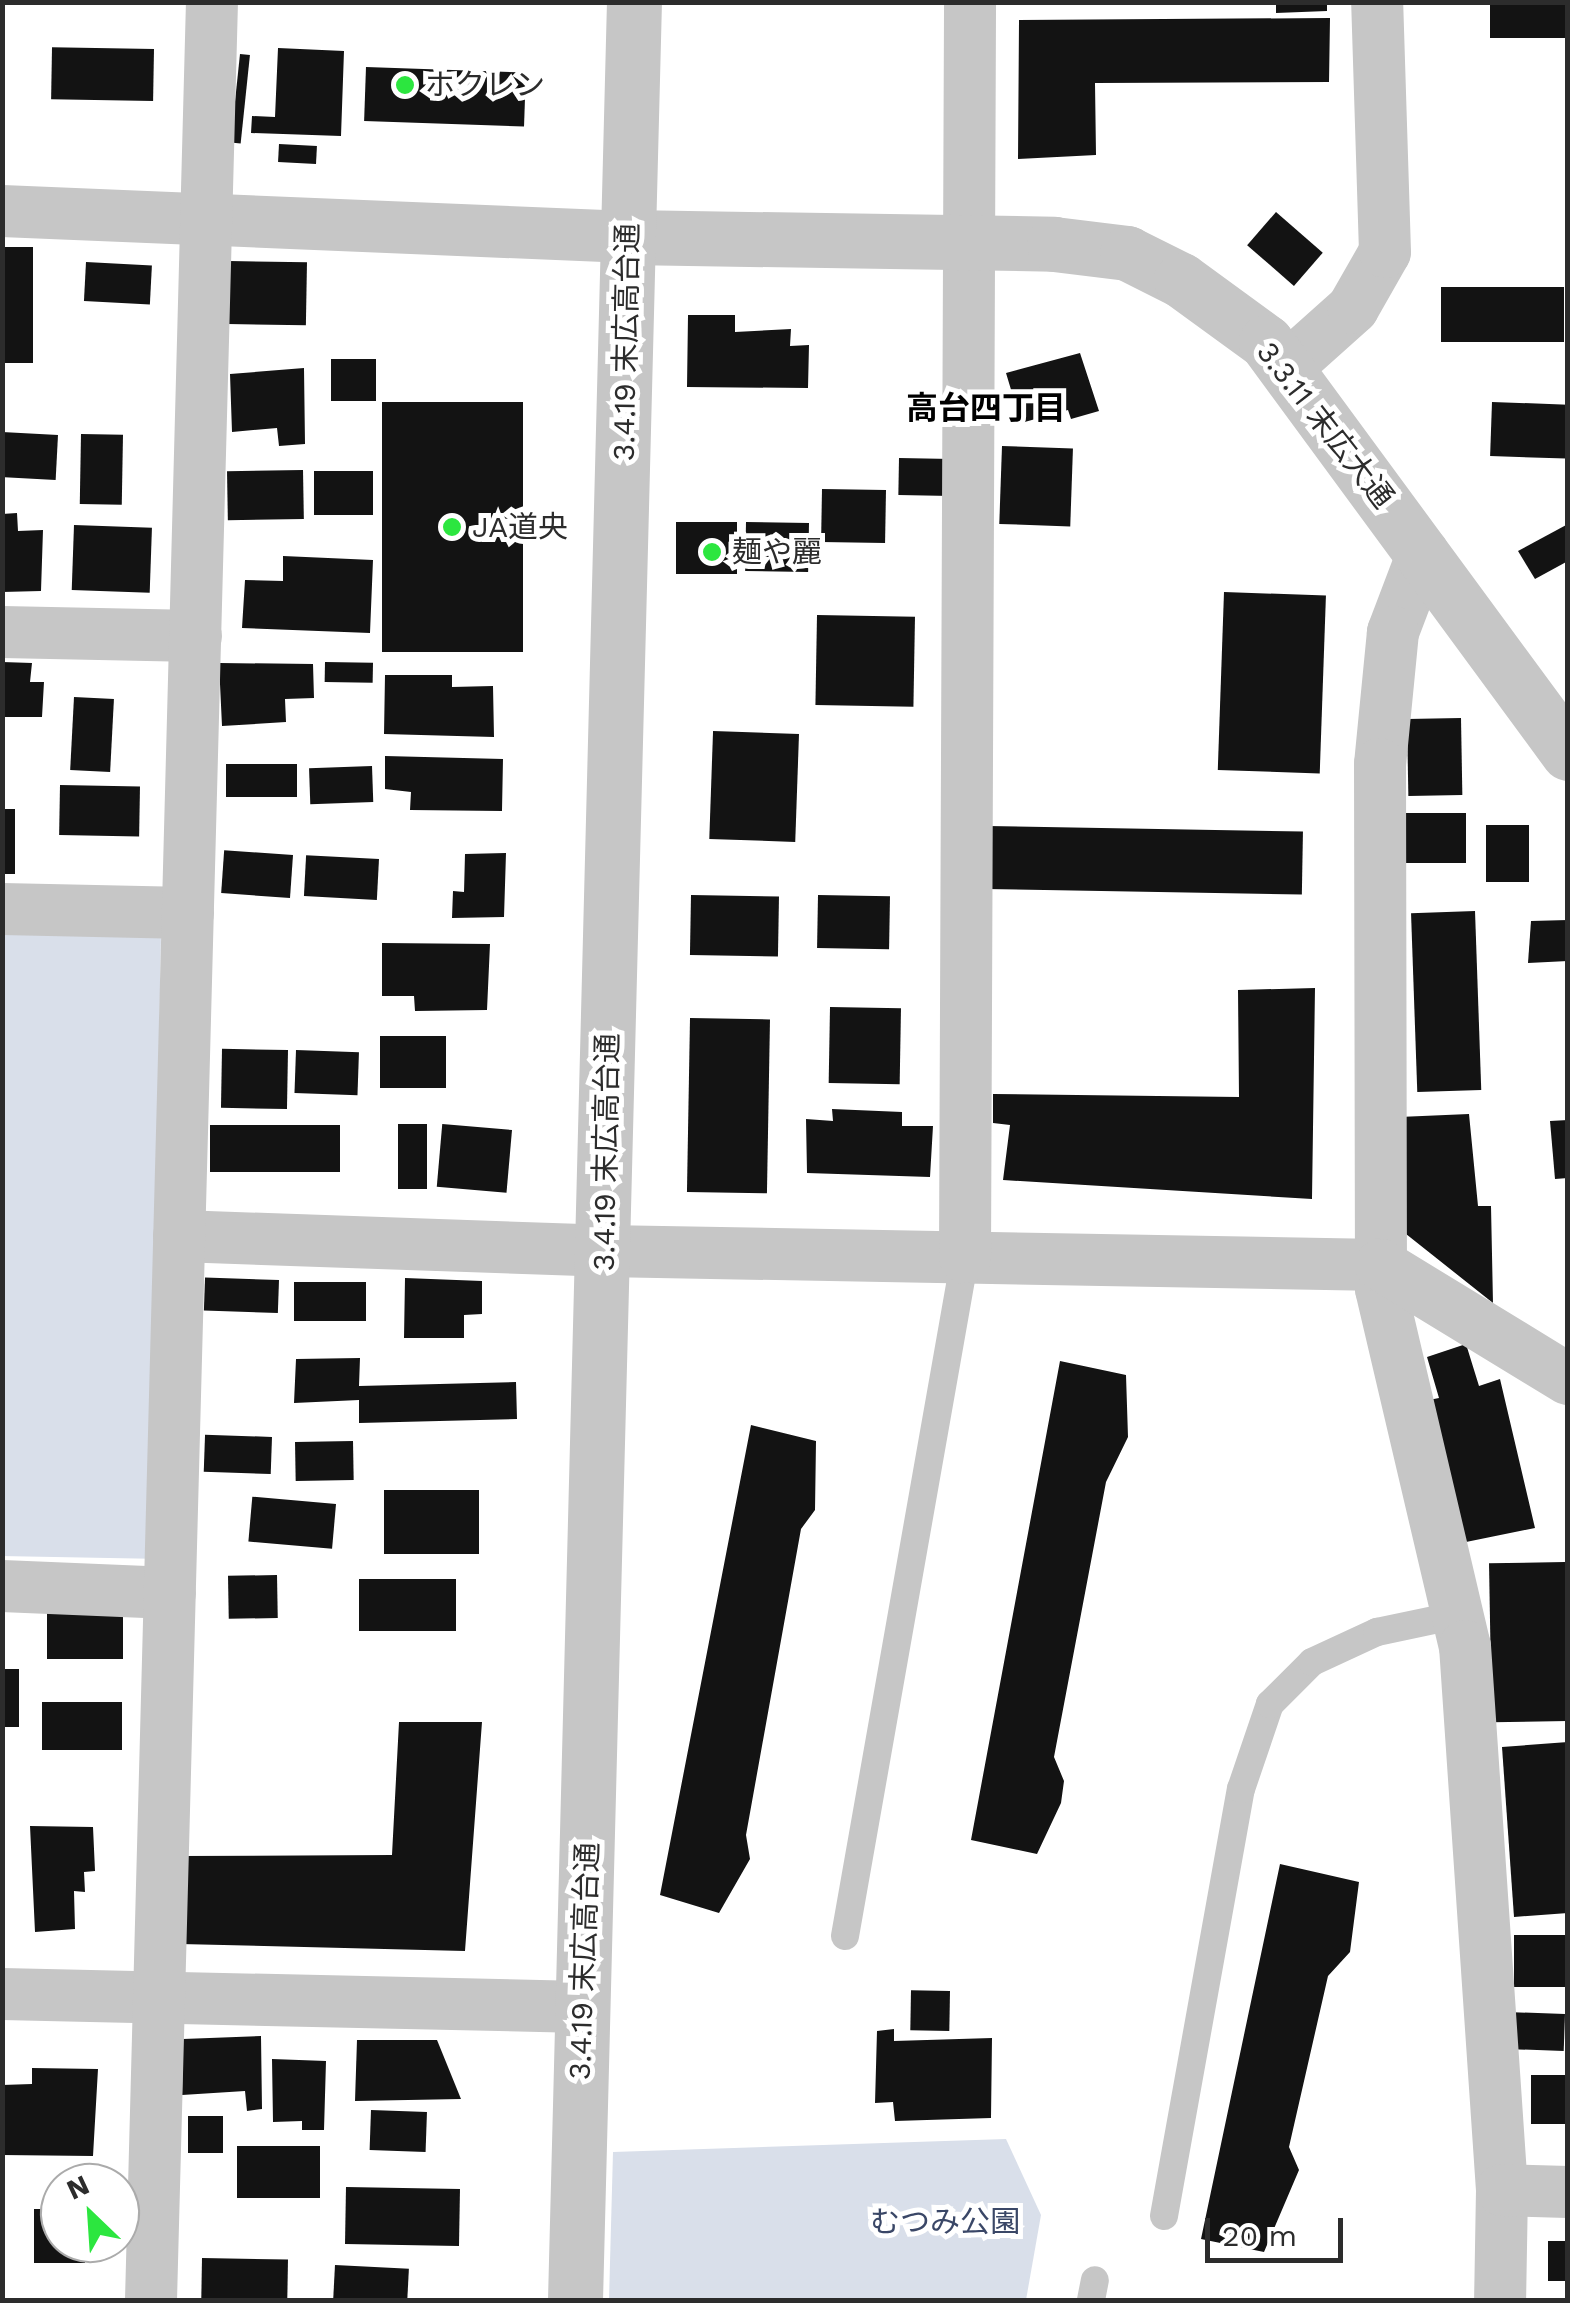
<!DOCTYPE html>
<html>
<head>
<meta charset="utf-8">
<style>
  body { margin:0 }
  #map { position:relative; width:1570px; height:2303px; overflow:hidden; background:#fff; font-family:"Work Sans","Noto Sans JP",sans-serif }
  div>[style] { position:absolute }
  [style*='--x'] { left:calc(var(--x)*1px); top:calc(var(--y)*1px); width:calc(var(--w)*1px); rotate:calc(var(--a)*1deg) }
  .green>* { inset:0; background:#d9dfea; transform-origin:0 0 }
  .building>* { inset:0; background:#131313; transform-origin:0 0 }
  .service>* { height:28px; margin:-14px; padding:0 14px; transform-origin:14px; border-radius:14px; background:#c6c6c6 }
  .minor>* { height:52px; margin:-26px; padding:0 26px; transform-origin:26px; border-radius:26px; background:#c6c6c6 }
  .tertiary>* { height:55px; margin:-27.5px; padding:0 27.5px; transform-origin:27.5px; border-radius:27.5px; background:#c6c6c6 }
  .dots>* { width:28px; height:28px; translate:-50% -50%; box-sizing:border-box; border:5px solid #fff; border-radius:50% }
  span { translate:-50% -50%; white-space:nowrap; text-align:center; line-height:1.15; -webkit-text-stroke:10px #fff; paint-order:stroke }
  .poi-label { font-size:30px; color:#2c2c2c }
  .left { translate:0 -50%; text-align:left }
  .street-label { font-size:30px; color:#2c2c2c }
  .park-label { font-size:30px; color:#3a4767 }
  .neighbourhood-label { font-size:32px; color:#000; font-weight:700 }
  .frame { position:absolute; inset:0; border:5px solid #2c2c2c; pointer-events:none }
  .north { position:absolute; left:40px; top:2163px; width:100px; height:100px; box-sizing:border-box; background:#fff; border:2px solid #ababab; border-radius:50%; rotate:335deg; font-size:28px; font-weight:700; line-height:40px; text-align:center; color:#2c2c2c }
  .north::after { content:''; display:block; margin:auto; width:35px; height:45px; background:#2ce63f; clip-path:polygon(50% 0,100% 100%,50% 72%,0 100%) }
  .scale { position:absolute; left:1205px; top:2218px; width:138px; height:45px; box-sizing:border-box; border:5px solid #2c2c2c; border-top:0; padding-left:12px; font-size:30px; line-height:35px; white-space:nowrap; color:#2c2c2c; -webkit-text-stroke:8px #fff; paint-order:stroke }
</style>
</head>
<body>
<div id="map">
  <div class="green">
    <i style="left:3px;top:933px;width:158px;height:623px;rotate:1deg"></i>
    <i style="clip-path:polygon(1006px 2139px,1041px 2215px,1026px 2300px,609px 2300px,613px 2152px)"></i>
  </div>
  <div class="building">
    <i style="clip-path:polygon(1276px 2px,1327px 2px,1327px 11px,1276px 13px)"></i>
    <i style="left:1490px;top:2px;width:77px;height:36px"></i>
    <i style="clip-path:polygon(1330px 18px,1329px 82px,1095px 83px,1096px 155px,1018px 159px,1019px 20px)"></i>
    <i style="clip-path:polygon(278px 48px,344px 51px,341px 136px,251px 133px,252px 116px,275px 117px)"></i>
    <i style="left:154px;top:49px;width:52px;height:102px;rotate:91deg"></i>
    <i style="left:240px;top:54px;width:10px;height:89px;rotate:6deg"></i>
    <i style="left:366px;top:67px;width:160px;height:54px;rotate:2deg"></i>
    <i style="left:279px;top:144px;width:38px;height:18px;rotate:3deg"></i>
    <i style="left:1276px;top:212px;width:62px;height:44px;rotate:41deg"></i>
    <i style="left:2px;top:247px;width:31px;height:116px"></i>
    <i style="left:229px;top:261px;width:78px;height:63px;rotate:1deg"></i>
    <i style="left:86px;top:262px;width:66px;height:39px;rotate:3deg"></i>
    <i style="left:1441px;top:287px;width:123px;height:55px"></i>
    <i style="clip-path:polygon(688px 315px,735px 315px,735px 332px,791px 329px,790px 346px,809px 345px,808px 388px,687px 387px)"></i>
    <i style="clip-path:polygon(1080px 353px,1099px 411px,1071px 419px,1068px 410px,1021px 423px,1006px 373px)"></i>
    <i style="left:376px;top:359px;width:42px;height:45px;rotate:90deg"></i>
    <i style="clip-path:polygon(304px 368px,305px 444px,279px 446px,277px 428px,232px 432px,230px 374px)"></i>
    <i style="left:382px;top:402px;width:141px;height:250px"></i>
    <i style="left:1492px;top:402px;width:76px;height:54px;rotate:2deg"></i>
    <i style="left:81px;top:434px;width:42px;height:70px;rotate:1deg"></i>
    <i style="left:58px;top:435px;width:45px;height:56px;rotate:93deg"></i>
    <i style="left:1002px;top:446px;width:71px;height:78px;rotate:2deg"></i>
    <i style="left:899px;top:458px;width:53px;height:37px;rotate:1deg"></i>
    <i style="left:303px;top:470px;width:49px;height:76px;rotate:89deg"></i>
    <i style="left:373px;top:471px;width:44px;height:59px;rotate:90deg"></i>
    <i style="left:822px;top:489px;width:64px;height:53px;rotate:1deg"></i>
    <i style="clip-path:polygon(17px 513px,18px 531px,43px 530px,41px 591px,2px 592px,2px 514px)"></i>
    <i style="left:676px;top:522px;width:61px;height:52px"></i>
    <i style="left:746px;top:522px;width:63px;height:49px;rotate:1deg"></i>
    <i style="clip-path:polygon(1568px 524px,1568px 561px,1535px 579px,1518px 551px)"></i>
    <i style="left:74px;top:525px;width:78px;height:65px;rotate:2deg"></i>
    <i style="clip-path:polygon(283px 556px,373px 560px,370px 633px,242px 628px,245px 580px,283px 581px)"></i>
    <i style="left:1224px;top:592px;width:102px;height:178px;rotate:2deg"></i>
    <i style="left:817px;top:615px;width:98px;height:90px;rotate:1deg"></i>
    <i style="clip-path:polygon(2px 662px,32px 663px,30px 682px,44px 682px,42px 717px,2px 717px)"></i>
    <i style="left:325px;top:662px;width:48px;height:20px;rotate:1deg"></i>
    <i style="clip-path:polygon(219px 663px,313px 664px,314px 698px,285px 699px,286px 722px,222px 726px)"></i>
    <i style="clip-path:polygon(385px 675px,452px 675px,452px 687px,493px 686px,494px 737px,384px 734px)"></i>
    <i style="left:74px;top:697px;width:40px;height:73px;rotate:3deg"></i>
    <i style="left:1461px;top:718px;width:77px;height:54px;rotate:89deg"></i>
    <i style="left:799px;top:734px;width:108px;height:86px;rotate:92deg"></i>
    <i style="clip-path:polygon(385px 756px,503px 759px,502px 811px,410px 810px,411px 792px,385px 789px)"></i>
    <i style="left:226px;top:764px;width:71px;height:33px"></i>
    <i style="left:372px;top:766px;width:36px;height:63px;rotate:88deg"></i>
    <i style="left:60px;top:785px;width:80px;height:50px;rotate:1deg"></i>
    <i style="left:2px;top:809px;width:13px;height:65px"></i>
    <i style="left:1466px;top:813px;width:50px;height:61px;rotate:90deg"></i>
    <i style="left:1529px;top:825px;width:57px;height:43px;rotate:90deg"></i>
    <i style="left:987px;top:826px;width:316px;height:63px;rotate:1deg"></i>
    <i style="clip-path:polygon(506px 853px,504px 917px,452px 918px,453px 891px,464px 892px,465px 854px)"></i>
    <i style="left:293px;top:855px;width:43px;height:69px;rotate:94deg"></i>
    <i style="left:379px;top:859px;width:41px;height:73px;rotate:93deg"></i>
    <i style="left:691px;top:895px;width:88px;height:60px;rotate:1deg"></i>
    <i style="left:818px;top:895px;width:72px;height:53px;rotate:1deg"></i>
    <i style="left:1475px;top:911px;width:179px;height:64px;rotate:88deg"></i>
    <i style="clip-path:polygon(1568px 920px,1568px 961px,1528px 963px,1531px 921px)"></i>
    <i style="clip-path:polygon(382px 943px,490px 944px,487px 1010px,415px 1011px,414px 996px,382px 996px)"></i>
    <i style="clip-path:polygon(1315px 988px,1312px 1199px,1003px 1180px,1010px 1125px,993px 1123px,993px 1094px,1239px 1097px,1238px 990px)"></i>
    <i style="left:830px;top:1007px;width:71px;height:76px;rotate:1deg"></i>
    <i style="left:690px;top:1018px;width:80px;height:174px;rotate:1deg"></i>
    <i style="left:446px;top:1036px;width:52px;height:66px;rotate:90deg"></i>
    <i style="left:288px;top:1050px;width:59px;height:66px;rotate:91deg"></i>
    <i style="left:296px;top:1050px;width:63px;height:43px;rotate:2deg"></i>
    <i style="clip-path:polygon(832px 1109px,902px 1112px,902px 1126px,933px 1126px,930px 1177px,807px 1173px,806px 1119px,833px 1121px)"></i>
    <i style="clip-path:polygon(1469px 1114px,1478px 1206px,1491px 1206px,1493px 1303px,1401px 1230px,1399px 1117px)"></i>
    <i style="clip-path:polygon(1568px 1120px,1568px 1178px,1555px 1179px,1550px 1121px)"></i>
    <i style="left:398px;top:1124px;width:29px;height:65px"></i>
    <i style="left:210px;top:1125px;width:130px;height:47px"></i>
    <i style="left:512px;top:1130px;width:63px;height:70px;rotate:95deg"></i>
    <i style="clip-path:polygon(405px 1278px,482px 1281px,482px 1314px,464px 1315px,464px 1338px,404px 1338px)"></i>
    <i style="left:279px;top:1280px;width:33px;height:74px;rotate:92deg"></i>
    <i style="left:366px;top:1282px;width:39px;height:72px;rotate:90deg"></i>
    <i style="clip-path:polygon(1466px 1344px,1479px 1386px,1500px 1379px,1535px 1528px,1466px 1542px,1429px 1400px,1439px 1398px,1427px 1357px)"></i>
    <i style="clip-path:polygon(360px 1358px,359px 1386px,516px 1382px,517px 1419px,359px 1423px,359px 1400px,294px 1403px,296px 1359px)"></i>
    <i style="clip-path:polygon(1060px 1361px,1126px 1375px,1128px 1437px,1106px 1482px,1054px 1757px,1064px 1781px,1061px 1803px,1037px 1854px,971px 1840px)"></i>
    <i style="clip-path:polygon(751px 1425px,816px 1441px,815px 1510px,801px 1529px,746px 1835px,750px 1859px,719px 1913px,660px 1895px)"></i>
    <i style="left:272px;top:1437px;width:37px;height:67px;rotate:92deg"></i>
    <i style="left:353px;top:1441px;width:39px;height:58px;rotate:89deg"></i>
    <i style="left:384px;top:1490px;width:95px;height:64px"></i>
    <i style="left:336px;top:1504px;width:45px;height:84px;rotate:95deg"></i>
    <i style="left:1565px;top:1562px;width:159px;height:76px;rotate:89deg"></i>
    <i style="left:277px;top:1575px;width:43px;height:49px;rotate:89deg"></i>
    <i style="left:456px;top:1579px;width:52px;height:97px;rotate:90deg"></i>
    <i style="left:123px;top:1611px;width:48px;height:76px;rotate:90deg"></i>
    <i style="left:2px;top:1669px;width:17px;height:58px"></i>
    <i style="left:122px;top:1702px;width:48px;height:80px;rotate:90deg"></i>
    <i style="clip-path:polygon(399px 1722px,482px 1722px,465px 1951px,180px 1944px,182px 1856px,392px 1855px)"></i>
    <i style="clip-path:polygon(1568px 1742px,1568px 1913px,1514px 1917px,1502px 1747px)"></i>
    <i style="clip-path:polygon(30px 1826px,93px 1827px,95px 1871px,84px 1872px,85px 1892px,74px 1891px,75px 1929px,35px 1932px)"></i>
    <i style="clip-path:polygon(1280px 1864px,1359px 1882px,1350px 1952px,1328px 1976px,1289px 2147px,1299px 2170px,1264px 2252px,1201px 2239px)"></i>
    <i style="left:1568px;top:1935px;width:52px;height:54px;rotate:90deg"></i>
    <i style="left:950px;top:1991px;width:40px;height:39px;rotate:91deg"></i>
    <i style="left:1565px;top:2014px;width:37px;height:52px;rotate:92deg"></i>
    <i style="clip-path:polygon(894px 2029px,894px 2041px,992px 2038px,991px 2118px,895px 2121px,893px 2102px,875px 2103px,877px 2031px)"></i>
    <i style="clip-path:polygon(261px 2036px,262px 2109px,247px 2111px,245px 2091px,182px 2095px,183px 2039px)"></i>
    <i style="clip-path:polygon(357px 2040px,437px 2040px,461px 2099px,355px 2101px)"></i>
    <i style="clip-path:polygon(272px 2059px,326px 2061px,324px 2130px,302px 2130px,302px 2121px,273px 2122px)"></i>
    <i style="clip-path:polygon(32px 2068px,98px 2069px,93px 2156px,2px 2155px,2px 2085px,32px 2084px)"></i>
    <i style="left:1568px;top:2075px;width:49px;height:37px;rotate:90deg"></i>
    <i style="left:371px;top:2110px;width:56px;height:40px;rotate:2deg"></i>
    <i style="left:188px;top:2116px;width:35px;height:37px"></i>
    <i style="left:237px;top:2146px;width:83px;height:52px"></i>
    <i style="left:346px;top:2187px;width:114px;height:57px;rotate:1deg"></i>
    <i style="clip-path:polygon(34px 2209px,60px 2209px,60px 2243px,85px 2243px,85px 2263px,34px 2263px)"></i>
    <i style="left:1548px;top:2241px;width:20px;height:40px"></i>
    <i style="left:202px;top:2258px;width:86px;height:42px;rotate:1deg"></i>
    <i style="left:335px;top:2265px;width:74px;height:35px;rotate:3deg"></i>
  </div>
  <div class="service">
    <i style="--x:845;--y:1936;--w:690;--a:-79.98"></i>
    <i style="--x:1164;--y:2216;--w:434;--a:-79.8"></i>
    <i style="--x:1241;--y:1789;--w:90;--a:-71.2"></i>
    <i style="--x:1270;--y:1704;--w:59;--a:-45"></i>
    <i style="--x:1312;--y:1662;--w:72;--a:-24.8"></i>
    <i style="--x:1377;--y:1632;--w:83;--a:-11.9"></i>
    <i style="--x:1091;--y:2300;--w:20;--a:-79"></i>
  </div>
  <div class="minor">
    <i style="--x:2;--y:211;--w:627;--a:2.38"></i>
    <i style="--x:1286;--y:368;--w:90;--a:-41.8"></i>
    <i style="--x:1353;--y:308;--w:64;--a:-60.3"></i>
    <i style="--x:1385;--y:252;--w:250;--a:-91.8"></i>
    <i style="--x:1423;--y:553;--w:85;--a:110.8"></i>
    <i style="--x:1393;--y:632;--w:133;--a:95.6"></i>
    <i style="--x:1380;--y:764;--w:525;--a:89.89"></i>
    <i style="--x:1381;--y:1289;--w:367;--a:76.8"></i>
    <i style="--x:1465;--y:1646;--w:545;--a:86.11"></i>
    <i style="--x:1502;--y:2190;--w:110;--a:91"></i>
    <i style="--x:2;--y:632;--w:194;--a:1.2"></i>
    <i style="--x:2;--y:909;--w:186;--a:1.2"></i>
    <i style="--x:179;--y:1236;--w:425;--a:2"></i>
    <i style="--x:604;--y:1251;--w:777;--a:1.03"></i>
    <i style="--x:1381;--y:1265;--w:219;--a:31.4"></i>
    <i style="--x:965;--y:1257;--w:1255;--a:-89.77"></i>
    <i style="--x:2;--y:1586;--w:168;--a:2.4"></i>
    <i style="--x:2;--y:1994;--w:581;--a:1.28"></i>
    <i style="--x:1502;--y:2190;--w:66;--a:1.7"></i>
    <i style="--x:151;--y:2300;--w:2299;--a:-88.48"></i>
  </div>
  <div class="tertiary">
    <i style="--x:628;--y:237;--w:426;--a:0.9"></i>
    <i style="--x:1054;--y:244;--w:74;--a:7"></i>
    <i style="--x:1127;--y:253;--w:60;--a:26.6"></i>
    <i style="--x:1181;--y:280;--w:105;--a:36.1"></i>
    <i style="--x:1266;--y:342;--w:510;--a:53.69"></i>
    <i style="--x:575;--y:2300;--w:2299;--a:-88.53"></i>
  </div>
  <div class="dots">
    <i style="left:405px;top:85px;background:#2ce63f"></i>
    <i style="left:452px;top:527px;background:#2ce63f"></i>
    <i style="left:712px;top:552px;background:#2ce63f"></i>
  </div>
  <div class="poi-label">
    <span class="left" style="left:425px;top:85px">ホクレン</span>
    <span class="left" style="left:472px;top:527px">JA道央</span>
    <span class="left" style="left:732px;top:552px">麺や麗</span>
  </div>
  <div class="street-label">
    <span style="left:626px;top:342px;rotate:-89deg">3.4.19 末広高台通</span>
    <span style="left:1325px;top:425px;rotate:52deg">3.3.11 末広大通</span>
    <span style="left:606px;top:1152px;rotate:-89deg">3.4.19 末広高台通</span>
    <span style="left:584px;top:1961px;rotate:-88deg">3.4.19 末広高台通</span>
  </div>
  <div class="park-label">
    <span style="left:945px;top:2222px">むつみ公園</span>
  </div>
  <div class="neighbourhood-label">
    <span style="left:986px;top:408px">高台四丁目</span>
  </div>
  <div class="frame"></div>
  <div class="north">N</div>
  <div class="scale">20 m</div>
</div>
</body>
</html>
